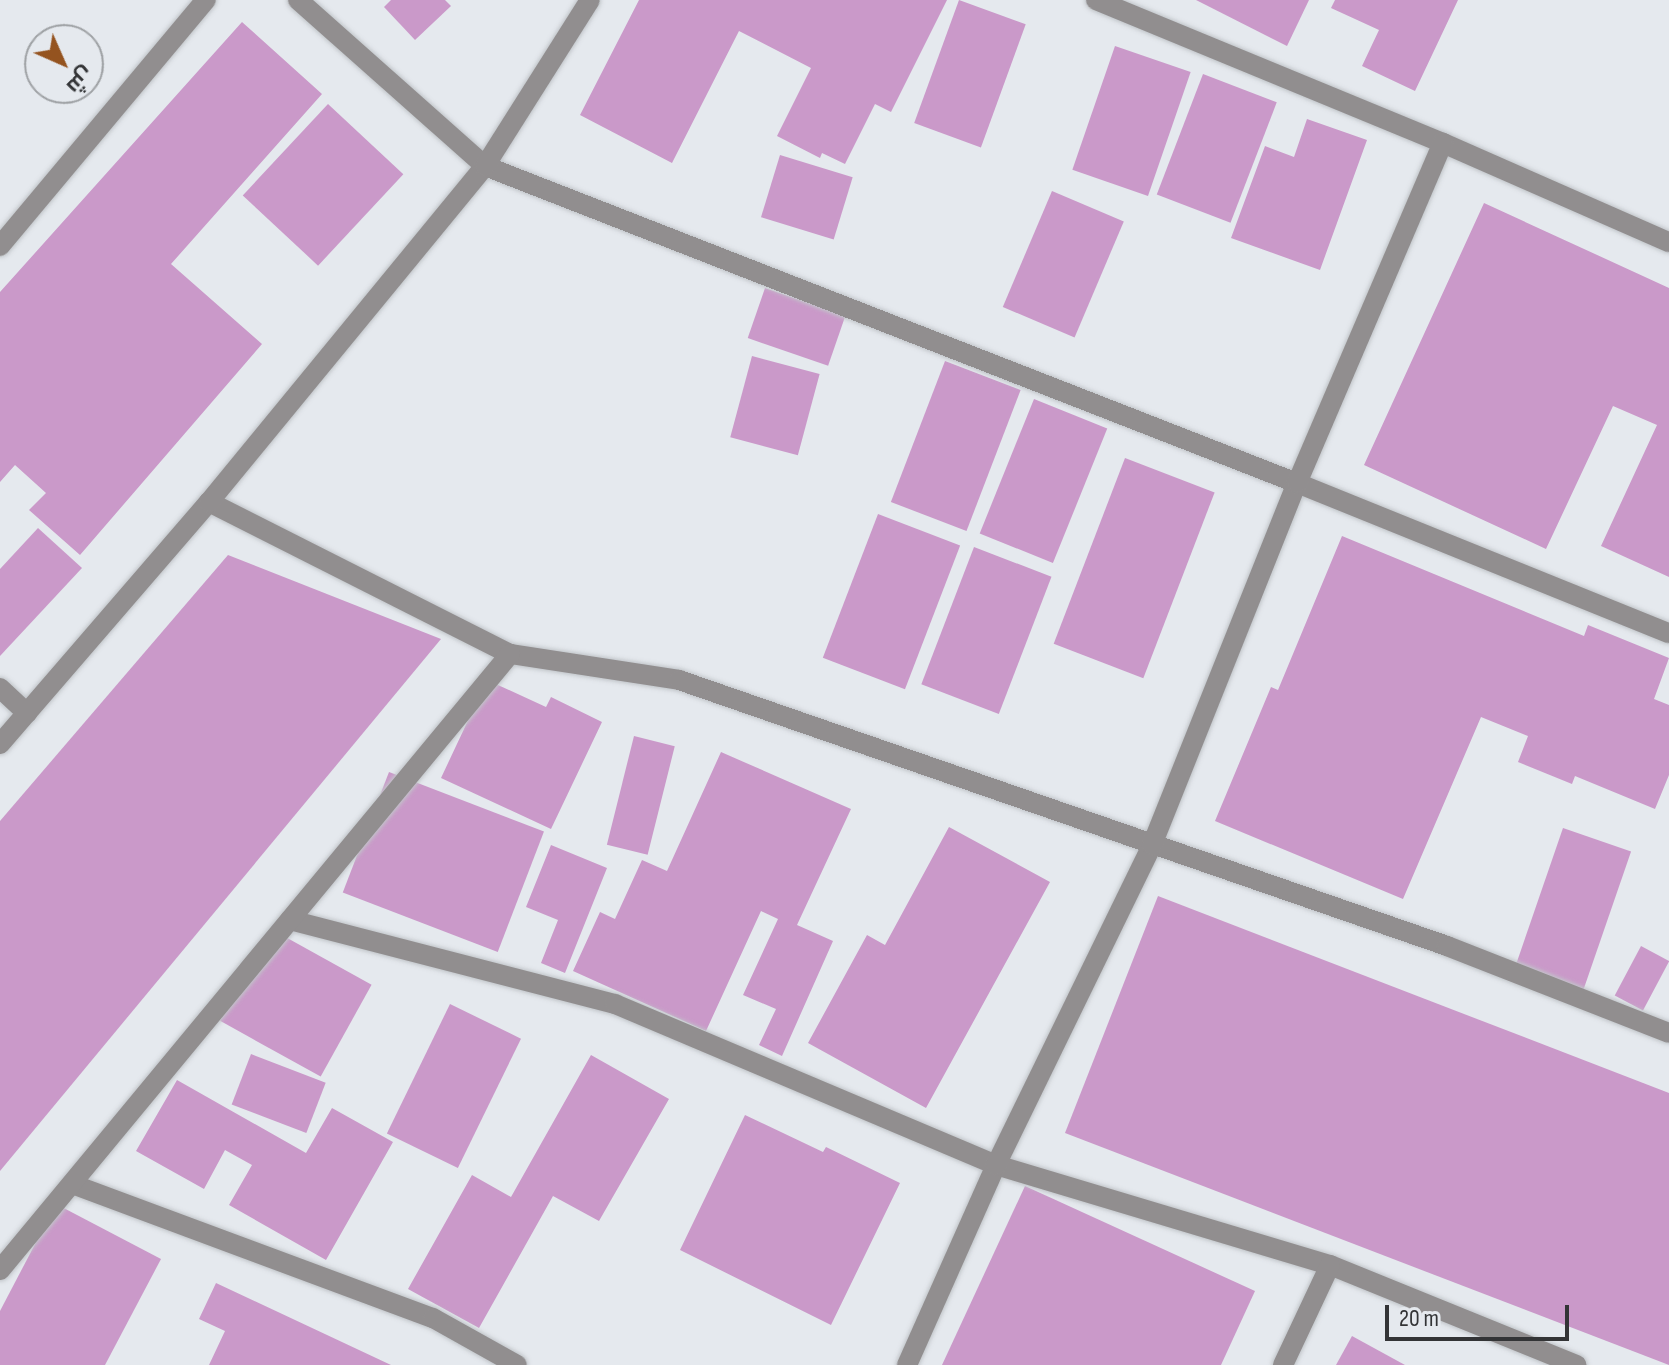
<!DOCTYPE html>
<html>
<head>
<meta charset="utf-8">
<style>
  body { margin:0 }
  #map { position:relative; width:1669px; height:1365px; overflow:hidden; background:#e5e9ee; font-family:"Sofia Sans Condensed",Cairo,sans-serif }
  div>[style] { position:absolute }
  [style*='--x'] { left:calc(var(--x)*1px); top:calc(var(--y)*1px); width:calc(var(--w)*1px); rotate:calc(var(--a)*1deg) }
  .building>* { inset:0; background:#ca99c9; transform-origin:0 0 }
  .roads { filter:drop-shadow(0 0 2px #c1c5c9) drop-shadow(0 0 2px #c1c5c9) }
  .minor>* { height:20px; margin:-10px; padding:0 10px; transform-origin:10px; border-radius:10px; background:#918e8f }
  span { translate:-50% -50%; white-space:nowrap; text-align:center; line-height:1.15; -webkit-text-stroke:6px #e5e9ee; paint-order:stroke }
  .north { position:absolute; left:24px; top:24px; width:80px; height:80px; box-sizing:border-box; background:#e5e9ee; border:2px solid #9ea1a4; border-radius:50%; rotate:135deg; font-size:22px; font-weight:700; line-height:32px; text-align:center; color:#333436 }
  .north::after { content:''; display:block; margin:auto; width:28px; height:36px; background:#94531f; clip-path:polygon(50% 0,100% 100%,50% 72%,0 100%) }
  .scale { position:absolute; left:1385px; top:1305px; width:184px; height:36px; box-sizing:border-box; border:4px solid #333436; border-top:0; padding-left:10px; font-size:24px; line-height:28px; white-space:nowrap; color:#333436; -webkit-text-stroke:6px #e5e9ee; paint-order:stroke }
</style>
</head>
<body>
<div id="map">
  <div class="building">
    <i style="clip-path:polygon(391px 0,445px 0,451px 6px,415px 40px,384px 7px)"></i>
    <i style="clip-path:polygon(639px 0,947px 0,891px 112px,875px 104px,845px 164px,822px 153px,820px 158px,777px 136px,811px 68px,739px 31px,672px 163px,580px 115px)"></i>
    <i style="left:959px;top:0;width:71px;height:131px;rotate:20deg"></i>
    <i style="clip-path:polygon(1196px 0,1309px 0,1287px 46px)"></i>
    <i style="clip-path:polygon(1335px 0,1458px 0,1415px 91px,1362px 66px,1379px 30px,1331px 8px)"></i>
    <i style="clip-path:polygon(242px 22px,322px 94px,171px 264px,262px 344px,80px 555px,29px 510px,46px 493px,15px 465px,0 482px,0 292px)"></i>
    <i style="left:1115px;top:46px;width:80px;height:131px;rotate:19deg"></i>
    <i style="left:1203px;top:74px;width:79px;height:129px;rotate:21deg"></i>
    <i style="left:328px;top:104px;width:103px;height:125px;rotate:43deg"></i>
    <i style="clip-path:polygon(1307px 119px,1367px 140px,1320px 270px,1231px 238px,1265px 146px,1294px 157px)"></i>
    <i style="left:780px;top:155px;width:76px;height:65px;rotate:17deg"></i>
    <i style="left:1052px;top:191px;width:78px;height:126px;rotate:23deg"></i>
    <i style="clip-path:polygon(1484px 203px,1669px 288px,1669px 577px,1601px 546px,1657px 425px,1613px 406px,1546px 549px,1364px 465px)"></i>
    <i style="left:765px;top:288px;width:85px;height:53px;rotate:19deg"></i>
    <i style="left:752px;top:356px;width:70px;height:84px;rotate:15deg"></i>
    <i style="left:945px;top:361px;width:81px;height:151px;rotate:21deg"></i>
    <i style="left:1034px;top:399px;width:79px;height:145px;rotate:22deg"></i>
    <i style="left:1125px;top:458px;width:96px;height:199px;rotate:21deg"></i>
    <i style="left:878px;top:514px;width:88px;height:154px;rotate:21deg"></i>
    <i style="clip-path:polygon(38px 528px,82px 568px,0 656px,0 569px)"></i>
    <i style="clip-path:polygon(1342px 536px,1584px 636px,1588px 625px,1669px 658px,1654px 699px,1669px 705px,1669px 775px,1655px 809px,1575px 776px,1572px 784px,1518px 762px,1528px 736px,1481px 717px,1403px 899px,1215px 821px,1271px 687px,1278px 690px)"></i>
    <i style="left:974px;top:547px;width:83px;height:147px;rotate:21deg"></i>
    <i style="clip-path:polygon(228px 555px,441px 639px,0 1171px,0 821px)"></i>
    <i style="clip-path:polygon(487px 680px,546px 707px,551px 697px,602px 722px,551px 829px,441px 778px)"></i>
    <i style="left:634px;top:736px;width:42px;height:112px;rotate:14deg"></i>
    <i style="clip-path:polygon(721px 752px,851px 809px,797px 925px,833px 941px,782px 1056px,759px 1045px,776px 1009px,743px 995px,778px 919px,761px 911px,706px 1031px,573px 971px,600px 912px,615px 919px,642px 860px,667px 871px)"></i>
    <i style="left:389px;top:772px;width:166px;height:129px;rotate:21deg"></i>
    <i style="clip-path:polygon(949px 827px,1050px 882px,926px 1108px,808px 1043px,867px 935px,885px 945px)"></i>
    <i style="left:1563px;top:828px;width:72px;height:149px;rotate:19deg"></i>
    <i style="clip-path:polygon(551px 845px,607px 868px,565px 973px,541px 963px,558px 920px,526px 907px)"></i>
    <i style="clip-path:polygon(1158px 896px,1669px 1093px,1669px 1365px,1065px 1133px)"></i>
    <i style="left:271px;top:929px;width:115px;height:105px;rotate:29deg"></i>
    <i style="left:1641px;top:946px;width:32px;height:56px;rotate:28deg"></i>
    <i style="left:450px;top:1004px;width:79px;height:144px;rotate:26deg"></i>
    <i style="left:251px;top:1054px;width:80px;height:54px;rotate:21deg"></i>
    <i style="clip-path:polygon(591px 1055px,669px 1099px,599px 1221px,553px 1196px,479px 1328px,408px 1289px,472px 1175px,511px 1197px)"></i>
    <i style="clip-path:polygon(177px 1080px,306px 1153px,332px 1108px,393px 1142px,326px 1260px,229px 1205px,252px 1165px,225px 1150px,204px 1189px,136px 1151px)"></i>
    <i style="clip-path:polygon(745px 1115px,823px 1152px,826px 1147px,900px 1183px,831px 1325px,680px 1250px)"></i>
    <i style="clip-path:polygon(1025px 1186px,1255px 1291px,1221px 1365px,942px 1365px)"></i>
    <i style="clip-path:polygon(56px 1204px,161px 1259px,105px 1365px,0 1365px,0 1311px)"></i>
    <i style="clip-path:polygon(216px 1283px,391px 1365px,209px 1365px,225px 1331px,199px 1319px)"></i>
    <i style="clip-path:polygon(1352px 1336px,1405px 1365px,1336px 1365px)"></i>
  </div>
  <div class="roads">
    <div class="minor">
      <i style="--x:298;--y:0;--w:250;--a:41.6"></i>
      <i style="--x:485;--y:166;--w:872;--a:21.33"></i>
      <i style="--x:1297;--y:483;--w:401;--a:22"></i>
      <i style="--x:1096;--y:0;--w:375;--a:22.4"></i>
      <i style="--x:1443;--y:143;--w:247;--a:23.7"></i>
      <i style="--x:0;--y:246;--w:321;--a:-50.1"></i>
      <i style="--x:209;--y:502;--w:337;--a:26.8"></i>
      <i style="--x:510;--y:654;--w:171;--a:8.7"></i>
      <i style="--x:679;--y:680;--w:813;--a:19.1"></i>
      <i style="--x:1447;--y:946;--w:238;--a:21.4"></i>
      <i style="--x:0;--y:688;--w:37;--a:43"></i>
      <i style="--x:0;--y:744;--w:320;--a:-49.2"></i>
      <i style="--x:209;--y:502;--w:435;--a:-50.6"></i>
      <i style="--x:485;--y:166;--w:196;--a:-57.7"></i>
      <i style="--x:290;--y:920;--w:336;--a:14.5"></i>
      <i style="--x:615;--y:1004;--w:414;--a:22.9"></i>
      <i style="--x:996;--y:1165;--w:349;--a:16.7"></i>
      <i style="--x:1330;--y:1265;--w:266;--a:22.1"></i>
      <i style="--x:72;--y:1184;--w:385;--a:20.4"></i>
      <i style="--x:433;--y:1318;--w:96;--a:29.2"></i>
      <i style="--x:0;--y:1270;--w:800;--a:-50.38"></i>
      <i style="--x:907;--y:1365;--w:219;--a:-66"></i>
      <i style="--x:996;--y:1165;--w:356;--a:-64"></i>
      <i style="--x:1152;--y:845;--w:390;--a:-68.2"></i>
      <i style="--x:1297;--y:483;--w:370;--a:-66.8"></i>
      <i style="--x:1283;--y:1365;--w:110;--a:-64.8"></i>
    </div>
  </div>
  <div class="north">ش</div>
  <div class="scale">20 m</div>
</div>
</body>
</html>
